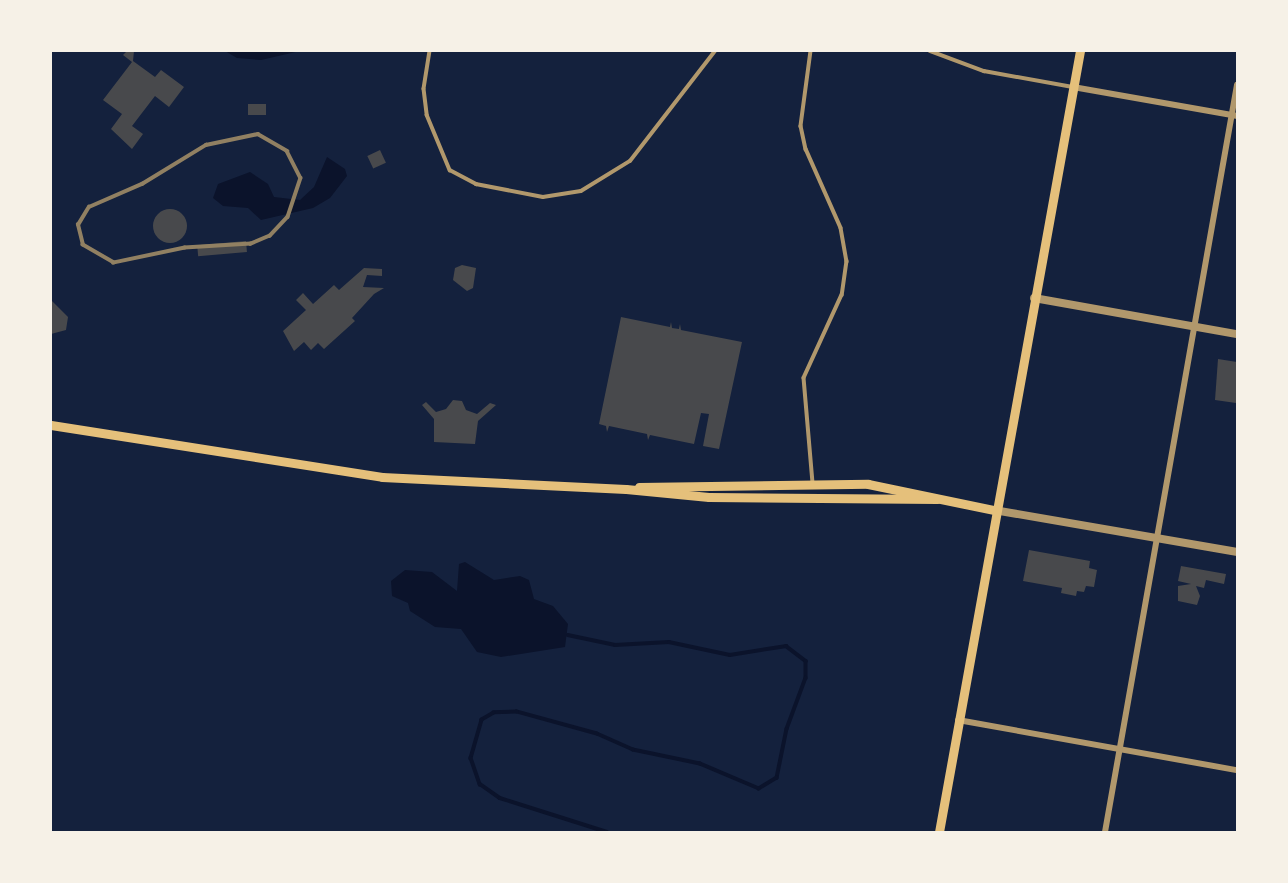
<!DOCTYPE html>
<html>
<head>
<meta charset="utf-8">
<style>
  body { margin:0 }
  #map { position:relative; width:1288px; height:883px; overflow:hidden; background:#14213d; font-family:Jost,sans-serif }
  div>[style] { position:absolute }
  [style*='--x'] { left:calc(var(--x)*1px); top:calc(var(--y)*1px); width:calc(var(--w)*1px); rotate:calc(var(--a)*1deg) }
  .water>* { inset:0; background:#0b132b }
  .stream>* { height:3.5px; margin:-1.75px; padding:0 1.75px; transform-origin:1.75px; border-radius:1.75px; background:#0b132b }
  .building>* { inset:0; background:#48494c; transform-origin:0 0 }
  .round { border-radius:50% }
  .service>* { height:3.5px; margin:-1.75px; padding:0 1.75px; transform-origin:1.75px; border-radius:1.75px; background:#b1986c }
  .minor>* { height:6px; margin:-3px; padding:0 3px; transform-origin:3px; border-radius:3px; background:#b1986c }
  .tertiary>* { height:8px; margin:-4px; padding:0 4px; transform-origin:4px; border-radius:4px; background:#b1986c }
  .secondary>* { height:9px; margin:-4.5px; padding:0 4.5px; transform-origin:4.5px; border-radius:4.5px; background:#e5c07b }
  .rail>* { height:3.5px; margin:-1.75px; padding:0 1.75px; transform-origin:1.75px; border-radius:1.75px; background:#918062 }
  span { translate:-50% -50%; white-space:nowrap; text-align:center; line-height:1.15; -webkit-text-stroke:7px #f6f1e7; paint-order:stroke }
  .frame { position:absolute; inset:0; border:52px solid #f6f1e7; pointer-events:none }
</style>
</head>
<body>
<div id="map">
  <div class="water">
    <i style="clip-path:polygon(225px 51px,300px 51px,261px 60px,237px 58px)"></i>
    <i style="clip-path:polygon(327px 157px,345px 169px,347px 176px,330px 198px,313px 208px,261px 220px,248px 208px,223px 206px,213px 198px,218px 184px,250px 172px,268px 184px,274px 197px,300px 200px,314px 187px)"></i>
    <i style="clip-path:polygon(465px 562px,494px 580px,520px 576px,529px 580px,534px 599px,553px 606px,568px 624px,565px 647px,501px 657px,477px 652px,461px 629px,435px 627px,410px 611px,408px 603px,392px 596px,391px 581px,405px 570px,432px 572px,457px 591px,459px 564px)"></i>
  </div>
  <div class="stream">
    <i style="--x:568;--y:635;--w:48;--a:12"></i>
    <i style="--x:615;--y:645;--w:54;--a:-3.2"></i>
    <i style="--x:669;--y:642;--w:62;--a:12"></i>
    <i style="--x:730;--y:655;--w:57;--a:-9.1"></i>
    <i style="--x:786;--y:646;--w:25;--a:37"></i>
    <i style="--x:806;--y:661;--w:17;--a:90"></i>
    <i style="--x:806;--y:678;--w:54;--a:110.4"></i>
    <i style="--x:787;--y:729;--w:50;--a:101.5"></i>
    <i style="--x:777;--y:778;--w:21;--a:149"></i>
    <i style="--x:759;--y:789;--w:64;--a:-157"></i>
    <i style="--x:700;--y:764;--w:68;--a:-168.2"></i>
    <i style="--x:633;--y:750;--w:39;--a:-156"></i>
    <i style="--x:597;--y:734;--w:83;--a:-164.6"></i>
    <i style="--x:517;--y:712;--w:23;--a:178"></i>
    <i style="--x:494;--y:713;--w:14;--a:150"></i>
    <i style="--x:482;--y:720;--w:40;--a:106"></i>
    <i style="--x:471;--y:758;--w:28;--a:71"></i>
    <i style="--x:480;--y:784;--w:24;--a:35"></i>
    <i style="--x:500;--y:798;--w:112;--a:17.6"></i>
  </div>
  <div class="building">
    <i style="clip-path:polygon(127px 51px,134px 51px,133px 61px,155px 77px,161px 70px,184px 87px,169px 107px,155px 96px,132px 126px,143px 134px,132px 149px,111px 129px,122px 114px,103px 100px,132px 62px,123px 55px)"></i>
    <i style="left:266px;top:104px;width:11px;height:18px;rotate:90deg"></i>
    <i style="left:380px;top:150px;width:14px;height:14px;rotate:65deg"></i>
    <i class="round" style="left:153px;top:209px;width:34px;height:34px"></i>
    <i style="left:246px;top:241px;width:11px;height:49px;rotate:85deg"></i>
    <i style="clip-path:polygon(462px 265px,476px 268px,473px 288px,467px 291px,453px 280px,455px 268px)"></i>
    <i style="clip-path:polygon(364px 268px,382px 269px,382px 276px,367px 275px,363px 287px,384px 288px,374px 294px,352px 318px,355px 321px,324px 349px,318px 343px,311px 350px,304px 342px,294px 351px,283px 331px,306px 310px,296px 300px,303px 293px,313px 304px,334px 285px,339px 290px)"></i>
    <i style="clip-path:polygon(51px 300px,68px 317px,66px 330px,51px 334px)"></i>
    <i style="clip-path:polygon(621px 317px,670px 327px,671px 322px,672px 328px,679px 329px,680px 324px,681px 330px,742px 342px,719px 449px,703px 446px,709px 414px,701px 413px,694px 444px,650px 435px,648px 440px,647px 434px,609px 426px,607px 432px,606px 426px,599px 424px)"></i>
    <i style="clip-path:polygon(1218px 359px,1237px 362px,1236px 403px,1215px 400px)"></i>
    <i style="clip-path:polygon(453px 400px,462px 401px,466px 410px,477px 414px,490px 403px,496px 405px,478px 421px,475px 444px,434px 442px,434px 419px,422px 405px,426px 402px,436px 412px,446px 409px)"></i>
    <i style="clip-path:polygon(1029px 550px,1090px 561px,1089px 568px,1097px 570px,1094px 587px,1086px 586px,1084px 592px,1077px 591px,1076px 596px,1061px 593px,1062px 588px,1023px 581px)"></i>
    <i style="clip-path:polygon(1181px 566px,1226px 574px,1224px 584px,1206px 580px,1204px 588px,1196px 586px,1200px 596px,1197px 605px,1178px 601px,1178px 586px,1191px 584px,1178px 581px)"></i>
  </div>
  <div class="service">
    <i style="--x:430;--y:51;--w:38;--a:99"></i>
    <i style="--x:424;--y:89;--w:26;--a:83"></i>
    <i style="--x:427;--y:115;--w:60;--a:67.3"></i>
    <i style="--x:450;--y:170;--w:30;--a:28"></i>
    <i style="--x:476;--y:184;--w:68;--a:11"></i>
    <i style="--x:543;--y:197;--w:38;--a:-9"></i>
    <i style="--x:581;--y:191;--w:57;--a:-31.5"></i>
    <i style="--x:630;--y:161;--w:139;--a:-52.3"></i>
    <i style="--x:811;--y:51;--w:76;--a:97.6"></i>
    <i style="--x:801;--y:126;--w:24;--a:78"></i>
    <i style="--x:806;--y:149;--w:86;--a:66.1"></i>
    <i style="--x:841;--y:228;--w:34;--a:80"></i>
    <i style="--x:847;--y:261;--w:34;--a:98"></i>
    <i style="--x:842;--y:295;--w:91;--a:114.6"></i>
    <i style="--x:804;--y:378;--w:105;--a:85.1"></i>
    <i style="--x:930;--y:51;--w:58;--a:20.3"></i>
    <i style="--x:984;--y:71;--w:90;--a:10.2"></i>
  </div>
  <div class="minor">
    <i style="--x:1073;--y:87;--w:167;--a:10"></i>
    <i style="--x:958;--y:720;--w:283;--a:10.2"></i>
    <i style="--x:1105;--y:832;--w:759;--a:-79.98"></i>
  </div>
  <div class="tertiary">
    <i style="--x:1034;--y:298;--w:206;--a:10.1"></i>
    <i style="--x:994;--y:510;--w:247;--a:9.8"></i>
  </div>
  <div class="secondary">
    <i style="--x:51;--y:425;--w:335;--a:8.9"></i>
    <i style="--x:382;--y:477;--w:244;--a:2.8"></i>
    <i style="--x:626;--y:489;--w:83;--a:5.5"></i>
    <i style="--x:709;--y:497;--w:228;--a:0.5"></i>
    <i style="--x:639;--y:487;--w:229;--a:-0.8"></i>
    <i style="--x:868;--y:484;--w:129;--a:11.7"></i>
    <i style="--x:939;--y:832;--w:794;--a:-79.77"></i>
  </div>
  <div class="rail">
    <i style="--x:258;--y:134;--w:34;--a:30"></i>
    <i style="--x:287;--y:151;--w:30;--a:63"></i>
    <i style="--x:301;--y:178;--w:41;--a:108.4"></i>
    <i style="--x:288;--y:217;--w:26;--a:133"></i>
    <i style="--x:270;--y:236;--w:21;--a:157"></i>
    <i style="--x:251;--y:244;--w:66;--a:176.5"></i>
    <i style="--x:185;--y:248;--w:73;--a:168.1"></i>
    <i style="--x:114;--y:263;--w:36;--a:-150"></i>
    <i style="--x:83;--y:245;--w:21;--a:-104"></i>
    <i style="--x:78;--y:225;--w:21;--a:-59"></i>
    <i style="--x:89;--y:207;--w:58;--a:-23.5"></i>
    <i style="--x:142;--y:184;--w:75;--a:-31.4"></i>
    <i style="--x:206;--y:145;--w:53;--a:-11.9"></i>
  </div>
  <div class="frame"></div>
</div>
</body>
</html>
